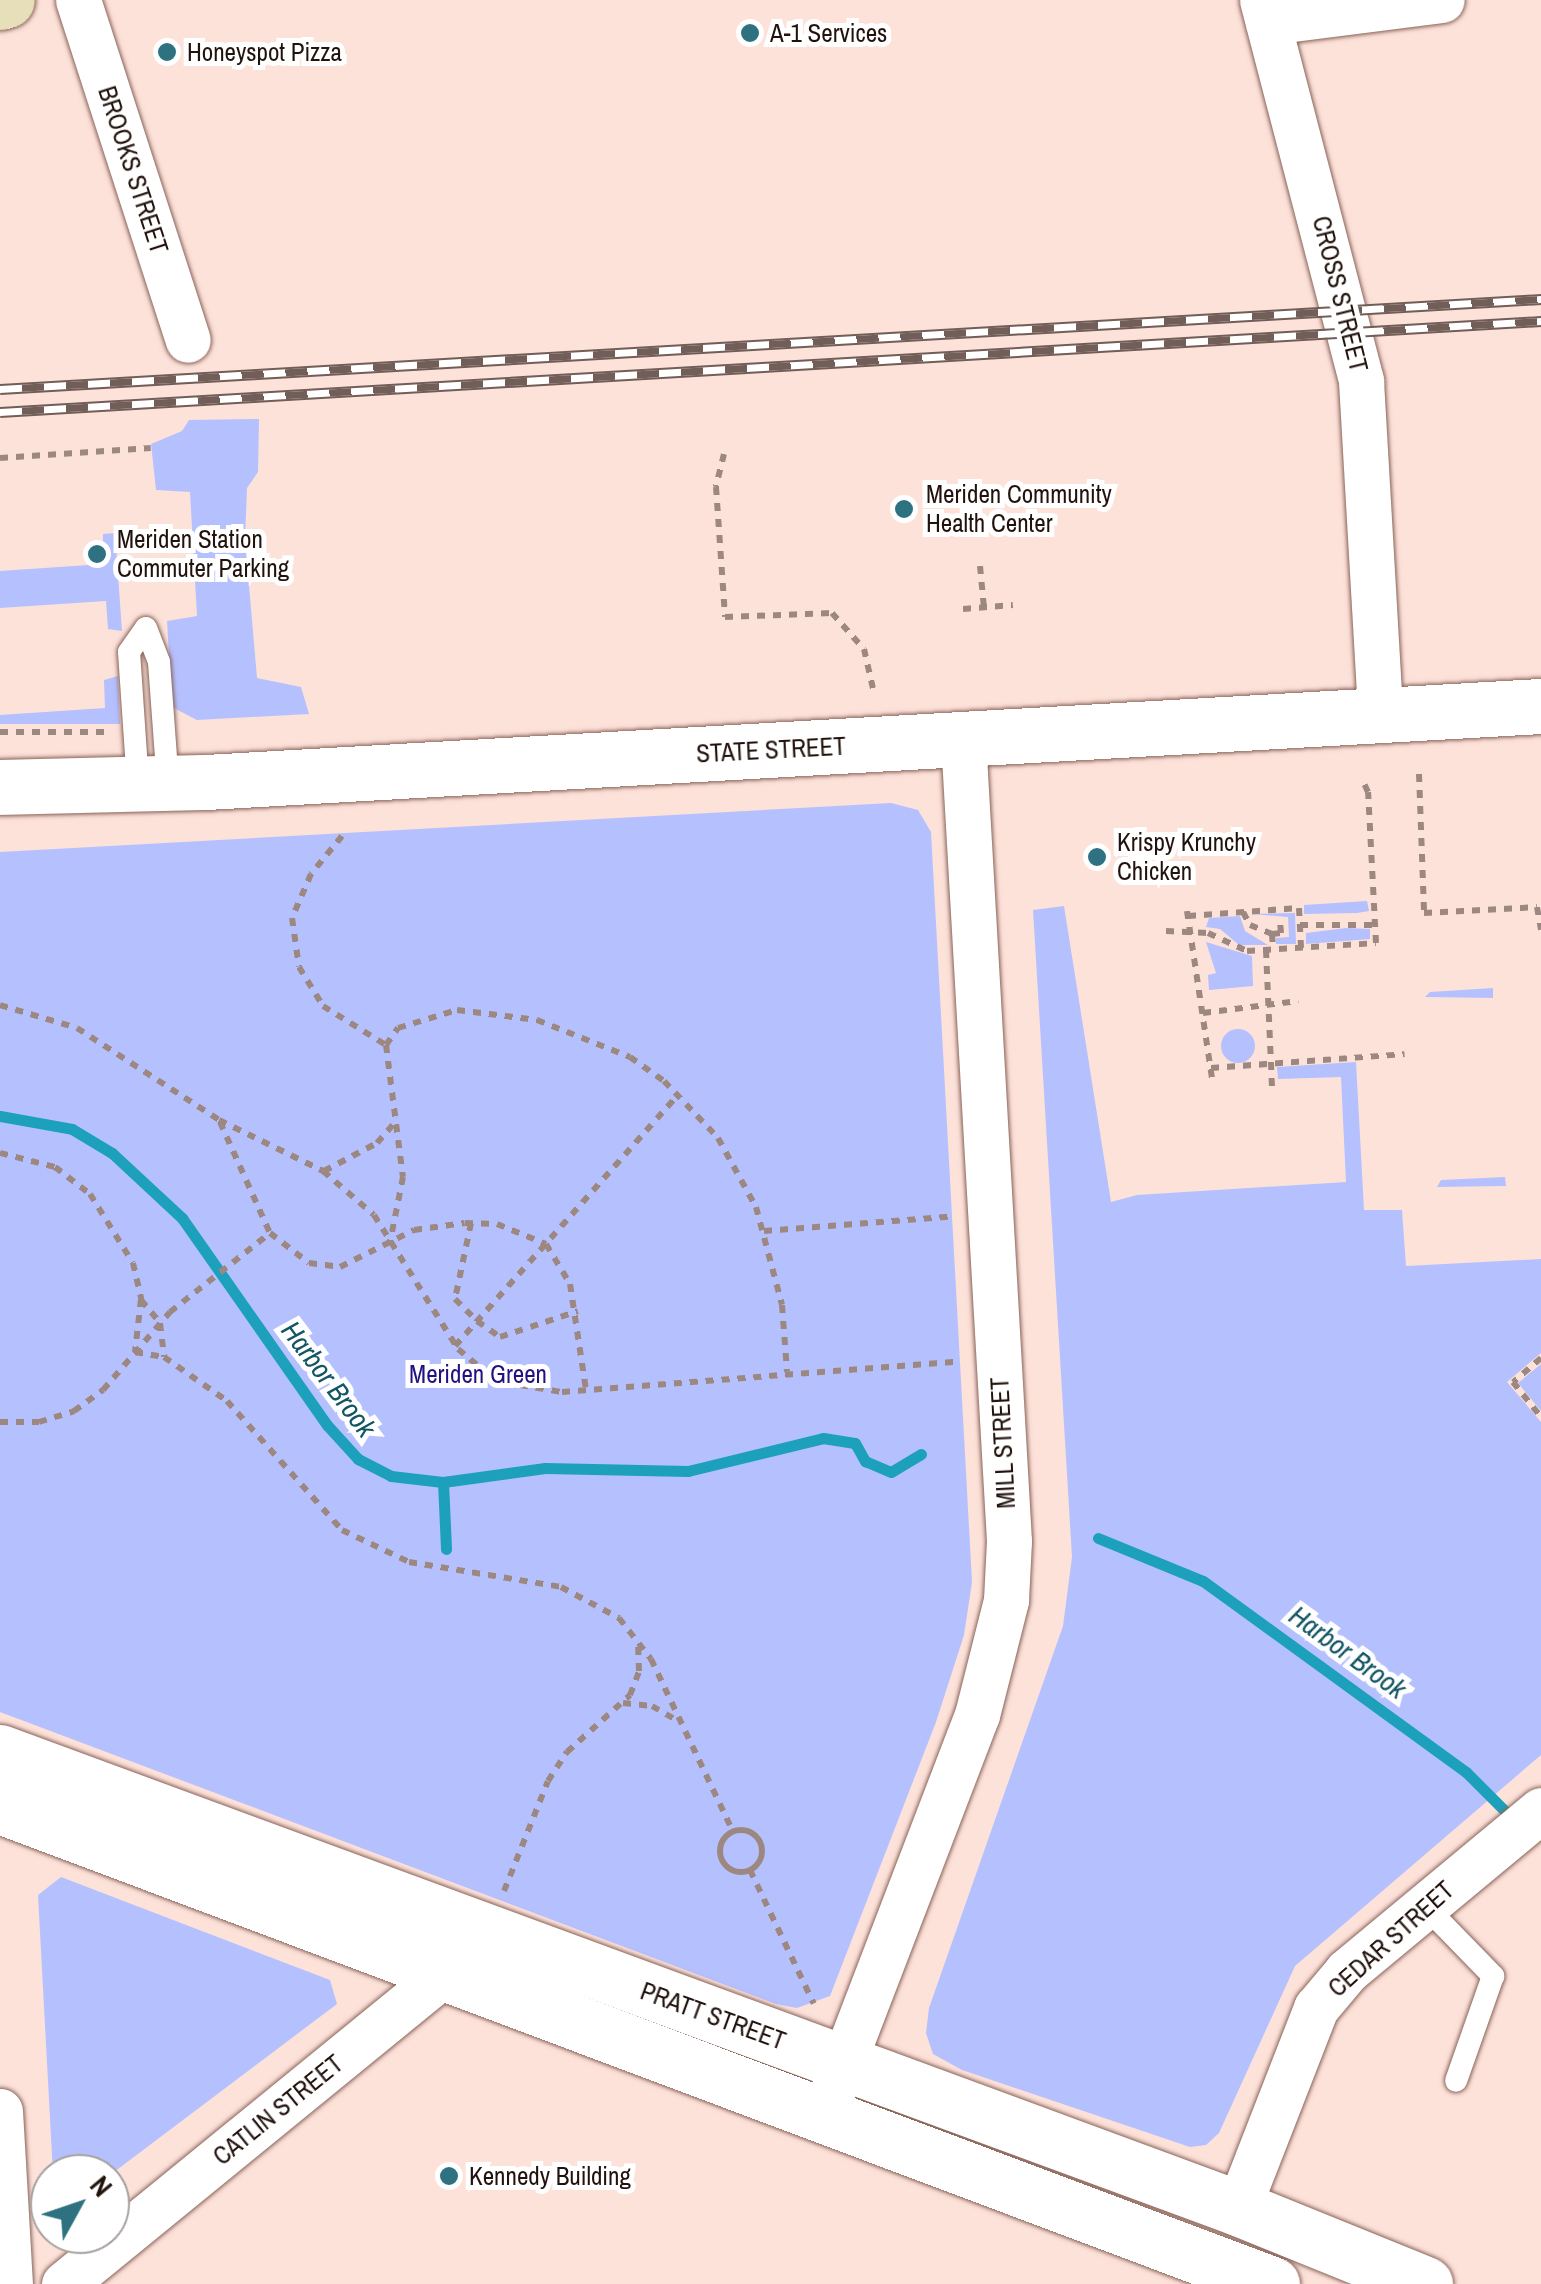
<!DOCTYPE html>
<html>
<head>
<meta charset="utf-8">
<style>
  body { margin:0 }
  #map { position:relative; width:1541px; height:2284px; overflow:hidden; background:#fde2da; font-family:"Archivo Narrow",sans-serif }
  div>[style] { position:absolute }
  [style*='--x'] { left:calc(var(--x)*1px); top:calc(var(--y)*1px); width:calc(var(--w)*1px); rotate:calc(var(--a)*1deg) }
  .green>* { inset:0; background:#b5c0ff }
  .round { border-radius:50% }
  .stream>* { height:11px; margin:-5.5px; padding:0 5.5px; transform-origin:5.5px; border-radius:5.5px; background:#1ca0bb }
  .path>* { height:6px; margin-top:-3px; transform-origin:0; background:repeating-linear-gradient(90deg,#9d8881 0 8px,transparent 0 16px) }
  .path>.ring { margin:-3px; padding:0; box-sizing:content-box; background:none; border:6px solid #9d8881; border-radius:50% }
  .roads { filter:drop-shadow(0 0 2px #896358) drop-shadow(0 0 2px #896358) }
  .service>* { height:22px; margin:-11px; padding:0 11px; transform-origin:11px; border-radius:11px; background:#fff }
  .minor>* { height:45px; margin:-22.5px; padding:0 22.5px; transform-origin:22.5px; border-radius:22.5px; background:#fff }
  .tertiary>* { height:55px; margin:-27.5px; padding:0 27.5px; transform-origin:27.5px; border-radius:27.5px; background:#fff }
  .secondary>* { height:55px; margin:-27.5px; padding:0 27.5px; transform-origin:27.5px; border-radius:27.5px; background:#e7dfba }
  .rail>* { height:11px; margin-top:-5.5px; transform-origin:0; background:repeating-linear-gradient(90deg,#fff 0 22px,#725e58 0 44px); box-sizing:border-box; border-block:2px solid #725e58 }
  .dots>* { width:28px; height:28px; translate:-50% -50%; box-sizing:border-box; border:5px solid #fff; border-radius:50% }
  span { translate:-50% -50%; white-space:nowrap; text-align:center; line-height:1.15; -webkit-text-stroke:10px #fff; paint-order:stroke }
  .poi-label { font-size:25px; color:#21120d }
  .left { translate:0 -50%; text-align:left }
  .street-label { font-size:25px; color:#21120d }
  .park-label { font-size:25px; color:#221280 }
  .water-label { font-size:28px; color:#125563; font-style:italic }
  .north { position:absolute; left:30px; top:2154px; width:100px; height:100px; box-sizing:border-box; background:#fff; border:2px solid #a6a09e; border-radius:50%; rotate:50deg; font-size:28px; font-weight:700; line-height:40px; text-align:center; color:#21120d }
  .north::after { content:''; display:block; margin:auto; width:35px; height:45px; background:#2e7282; clip-path:polygon(50% 0,100% 100%,50% 72%,0 100%) }
</style>
</head>
<body>
<div id="map">
  <div class="green">
    <i style="clip-path:polygon(259px 419px,258px 472px,247px 488px,245px 539px,257px 678px,301px 687px,309px 714px,197px 720px,172px 707px,167px 621px,197px 616px,190px 492px,156px 490px,151px 444px,182px 431px,189px 420px)"></i>
    <i style="clip-path:polygon(115px 533px,122px 631px,108px 629px,106px 601px,0 608px,0 571px,103px 564px,103px 534px)"></i>
    <i style="clip-path:polygon(118px 676px,120px 724px,0 724px,0 715px,105px 708px,104px 680px)"></i>
    <i style="clip-path:polygon(891px 803px,918px 810px,931px 832px,972px 1582px,964px 1635px,936px 1722px,830px 1996px,797px 2008px,776px 2004px,0 1712px,0 852px)"></i>
    <i style="clip-path:polygon(1367px 901px,1369px 911px,1357px 913px,1304px 914px,1304px 905px)"></i>
    <i style="clip-path:polygon(1064px 906px,1111px 1202px,1137px 1195px,1346px 1182px,1341px 1077px,1278px 1079px,1277px 1067px,1356px 1062px,1364px 1210px,1402px 1210px,1406px 1266px,1541px 1259px,1541px 1353px,1507px 1382px,1541px 1422px,1541px 1755px,1295px 1966px,1219px 2133px,1206px 2145px,1190px 2147px,962px 2070px,933px 2054px,926px 2033px,929px 2008px,1063px 1626px,1072px 1557px,1033px 910px)"></i>
    <i style="clip-path:polygon(1295px 913px,1296px 944px,1276px 944px,1276px 938px,1289px 937px,1288px 917px,1251px 914px)"></i>
    <i style="clip-path:polygon(1240px 916px,1245px 931px,1268px 945px,1239px 945px,1220px 929px,1206px 927px,1209px 918px)"></i>
    <i style="clip-path:polygon(1346px 928px,1370px 929px,1370px 939px,1306px 944px,1306px 933px)"></i>
    <i style="clip-path:polygon(1206px 942px,1252px 956px,1253px 986px,1209px 990px,1208px 975px,1216px 973px)"></i>
    <i style="clip-path:polygon(1493px 988px,1493px 998px,1425px 997px,1430px 992px)"></i>
    <i class="round" style="left:1221px;top:1029px;width:34px;height:34px"></i>
    <i style="clip-path:polygon(1505px 1177px,1506px 1186px,1437px 1187px,1441px 1180px)"></i>
    <i style="clip-path:polygon(1541px 1364px,1541px 1411px,1518px 1383px)"></i>
    <i style="clip-path:polygon(61px 1877px,330px 1980px,337px 2004px,110px 2175px,53px 2174px,38px 1895px)"></i>
  </div>
  <div class="stream">
    <i style="--x:0;--y:1116;--w:73;--a:10.2"></i>
    <i style="--x:72;--y:1129;--w:47;--a:31"></i>
    <i style="--x:112;--y:1153;--w:96;--a:42.9"></i>
    <i style="--x:182;--y:1218;--w:253;--a:55"></i>
    <i style="--x:327;--y:1425;--w:46;--a:47.6"></i>
    <i style="--x:358;--y:1459;--w:37;--a:27"></i>
    <i style="--x:391;--y:1476;--w:52;--a:6.6"></i>
    <i style="--x:443;--y:1482;--w:103;--a:-7.8"></i>
    <i style="--x:545;--y:1468;--w:143;--a:1.2"></i>
    <i style="--x:688;--y:1471;--w:139;--a:-13.7"></i>
    <i style="--x:823;--y:1438;--w:32;--a:9"></i>
    <i style="--x:855;--y:1443;--w:21;--a:61"></i>
    <i style="--x:865;--y:1461;--w:28;--a:23"></i>
    <i style="--x:891;--y:1472;--w:35;--a:-31"></i>
    <i style="--x:443;--y:1482;--w:67;--a:87.4"></i>
    <i style="--x:1098;--y:1538;--w:113;--a:22.3"></i>
    <i style="--x:1203;--y:1581;--w:325;--a:36"></i>
    <i style="--x:1466;--y:1772;--w:68;--a:45"></i>
  </div>
  <div class="path">
    <i style="--x:724;--y:454;--w:34;--a:104"></i>
    <i style="--x:716;--y:487;--w:130;--a:86"></i>
    <i style="--x:725;--y:617;--w:107;--a:-2.1"></i>
    <i style="--x:832;--y:613;--w:48;--a:48.4"></i>
    <i style="--x:864;--y:649;--w:45;--a:77.2"></i>
    <i style="--x:0;--y:458;--w:151;--a:-3.8"></i>
    <i style="--x:980;--y:566;--w:42;--a:84.6"></i>
    <i style="--x:963;--y:609;--w:50;--a:-4.6"></i>
    <i style="--x:0;--y:732;--w:106;--a:0"></i>
    <i style="--x:1419;--y:774;--w:139;--a:87.9"></i>
    <i style="--x:1424;--y:913;--w:113;--a:-3"></i>
    <i style="--x:1537;--y:907;--w:23;--a:80"></i>
    <i style="--x:342;--y:836;--w:49;--a:129.2"></i>
    <i style="--x:311;--y:874;--w:48;--a:113.4"></i>
    <i style="--x:292;--y:918;--w:49;--a:81.9"></i>
    <i style="--x:299;--y:967;--w:46;--a:58.4"></i>
    <i style="--x:323;--y:1006;--w:74;--a:31.8"></i>
    <i style="--x:386;--y:1045;--w:21;--a:-55"></i>
    <i style="--x:398;--y:1028;--w:62;--a:-17"></i>
    <i style="--x:457;--y:1010;--w:81;--a:7.1"></i>
    <i style="--x:537;--y:1020;--w:100;--a:21.7"></i>
    <i style="--x:630;--y:1057;--w:42;--a:35.2"></i>
    <i style="--x:664;--y:1081;--w:79;--a:46.5"></i>
    <i style="--x:718;--y:1138;--w:79;--a:61.2"></i>
    <i style="--x:756;--y:1207;--w:101;--a:75.1"></i>
    <i style="--x:782;--y:1305;--w:67;--a:85.7"></i>
    <i style="--x:1187;--y:911;--w:175;--a:81.5"></i>
    <i style="--x:1243;--y:912;--w:15;--a:62"></i>
    <i style="--x:1250;--y:925;--w:24;--a:22"></i>
    <i style="--x:1272;--y:934;--w:16;--a:86"></i>
    <i style="--x:1188;--y:916;--w:111;--a:-4.1"></i>
    <i style="--x:1299;--y:908;--w:40;--a:87.1"></i>
    <i style="--x:1300;--y:925;--w:75;--a:0"></i>
    <i style="--x:1166;--y:931;--w:42;--a:2.7"></i>
    <i style="--x:1208;--y:933;--w:43;--a:24.8"></i>
    <i style="--x:1247;--y:951;--w:129;--a:-3.5"></i>
    <i style="--x:1376;--y:943;--w:151;--a:-93"></i>
    <i style="--x:1368;--y:792;--w:14;--a:-115"></i>
    <i style="--x:1272;--y:934;--w:9;--a:-6"></i>
    <i style="--x:1281;--y:933;--w:12;--a:-95"></i>
    <i style="--x:1266;--y:950;--w:138;--a:87.5"></i>
    <i style="--x:0;--y:1005;--w:80;--a:16.6"></i>
    <i style="--x:77;--y:1028;--w:169;--a:32.9"></i>
    <i style="--x:219;--y:1120;--w:116;--a:26.1"></i>
    <i style="--x:323;--y:1171;--w:67;--a:40.8"></i>
    <i style="--x:374;--y:1215;--w:158;--a:57.9"></i>
    <i style="--x:458;--y:1349;--w:34;--a:40"></i>
    <i style="--x:484;--y:1371;--w:39;--a:21"></i>
    <i style="--x:520;--y:1385;--w:43;--a:9.5"></i>
    <i style="--x:562;--y:1392;--w:395;--a:-4.4"></i>
    <i style="--x:1203;--y:1013;--w:96;--a:-7.2"></i>
    <i style="--x:386;--y:1045;--w:133;--a:82.7"></i>
    <i style="--x:403;--y:1177;--w:66;--a:101.3"></i>
    <i style="--x:1211;--y:1068;--w:194;--a:-4.1"></i>
    <i style="--x:220;--y:1122;--w:122;--a:65.8"></i>
    <i style="--x:270;--y:1233;--w:49;--a:37.6"></i>
    <i style="--x:309;--y:1263;--w:31;--a:7"></i>
    <i style="--x:340;--y:1267;--w:83;--a:-26.6"></i>
    <i style="--x:414;--y:1230;--w:51;--a:-7.8"></i>
    <i style="--x:465;--y:1223;--w:32;--a:2"></i>
    <i style="--x:497;--y:1224;--w:53;--a:22.2"></i>
    <i style="--x:546;--y:1244;--w:47;--a:59"></i>
    <i style="--x:570;--y:1284;--w:107;--a:81.4"></i>
    <i style="--x:0;--y:1153;--w:57;--a:14.3"></i>
    <i style="--x:55;--y:1167;--w:44;--a:37.6"></i>
    <i style="--x:90;--y:1194;--w:81;--a:58.1"></i>
    <i style="--x:133;--y:1263;--w:37;--a:77"></i>
    <i style="--x:141;--y:1299;--w:53;--a:96.5"></i>
    <i style="--x:135;--y:1352;--w:29;--a:10"></i>
    <i style="--x:164;--y:1357;--w:77;--a:34.9"></i>
    <i style="--x:227;--y:1401;--w:173;--a:48.3"></i>
    <i style="--x:342;--y:1530;--w:74;--a:25.5"></i>
    <i style="--x:409;--y:1562;--w:154;--a:9.3"></i>
    <i style="--x:561;--y:1587;--w:66;--a:28.1"></i>
    <i style="--x:619;--y:1618;--w:52;--a:52"></i>
    <i style="--x:651;--y:1659;--w:191;--a:64.6"></i>
    <i style="--x:324;--y:1171;--w:60;--a:-27.8"></i>
    <i style="--x:377;--y:1143;--w:32;--a:-49"></i>
    <i style="--x:471;--y:1223;--w:78;--a:101.9"></i>
    <i style="--x:455;--y:1299;--w:31;--a:45"></i>
    <i style="--x:477;--y:1321;--w:28;--a:35"></i>
    <i style="--x:500;--y:1337;--w:82;--a:-18.4"></i>
    <i style="--x:764;--y:1231;--w:185;--a:-4.4"></i>
    <i style="--x:141;--y:1300;--w:30;--a:50"></i>
    <i style="--x:160;--y:1323;--w:34;--a:83"></i>
    <i style="--x:455;--y:1346;--w:337;--a:-48.4"></i>
    <i style="--x:1541;--y:1358;--w:37;--a:139"></i>
    <i style="--x:1513;--y:1382;--w:45;--a:51.3"></i>
    <i style="--x:0;--y:1422;--w:39;--a:0"></i>
    <i style="--x:39;--y:1422;--w:37;--a:-17"></i>
    <i style="--x:74;--y:1411;--w:36;--a:-36"></i>
    <i style="--x:103;--y:1390;--w:103;--a:-49.3"></i>
    <i style="--x:170;--y:1312;--w:127;--a:-38.3"></i>
    <i style="--x:623;--y:1703;--w:29;--a:6"></i>
    <i style="--x:652;--y:1706;--w:32;--a:30"></i>
    <i class="ring" style="left:720px;top:1830px;width:36px;height:36px"></i>
    <i style="--x:750;--y:1870;--w:148;--a:64.5"></i>
    <i style="--x:504;--y:1891;--w:118;--a:-68.2"></i>
    <i style="--x:548;--y:1781;--w:35;--a:-57"></i>
    <i style="--x:567;--y:1752;--w:85;--a:-42.1"></i>
    <i style="--x:630;--y:1695;--w:26;--a:-69"></i>
    <i style="--x:639;--y:1671;--w:28;--a:-92"></i>
  </div>
  <div class="roads">
    <div class="service">
      <i style="--x:146;--y:628;--w:36;--a:69"></i>
      <i style="--x:159;--y:662;--w:122;--a:85.8"></i>
      <i style="--x:138;--y:784;--w:132;--a:-93.9"></i>
      <i style="--x:129;--y:652;--w:29;--a:-55"></i>
      <i style="--x:1425;--y:1906;--w:98;--a:45.8"></i>
      <i style="--x:1493;--y:1976;--w:111;--a:109.4"></i>
    </div>
    <div class="minor">
      <i style="--x:78;--y:0;--w:357;--a:72.1"></i>
      <i style="--x:1262;--y:0;--w:394;--a:75.4"></i>
      <i style="--x:1361;--y:381;--w:335;--a:86.7"></i>
      <i style="--x:1268;--y:22;--w:175;--a:-7.2"></i>
      <i style="--x:831;--y:2095;--w:407;--a:-69"></i>
      <i style="--x:977;--y:1715;--w:119;--a:-75.8"></i>
      <i style="--x:1006;--y:1600;--w:59;--a:-87.1"></i>
      <i style="--x:1009;--y:1541;--w:803;--a:-93.28"></i>
      <i style="--x:0;--y:2111;--w:173;--a:86.7"></i>
      <i style="--x:1238;--y:2208;--w:215;--a:-68.7"></i>
      <i style="--x:1316;--y:2008;--w:48;--a:-50"></i>
      <i style="--x:1347;--y:1971;--w:252;--a:-39.7"></i>
      <i style="--x:64;--y:2284;--w:519;--a:-39.21"></i>
    </div>
    <div class="tertiary">
      <i style="--x:0;--y:787;--w:206;--a:-1.4"></i>
      <i style="--x:206;--y:782;--w:1337;--a:-3.26"></i>
      <i style="--x:0;--y:1752;--w:1319;--a:20.22"></i>
      <i style="--x:1238;--y:2208;--w:202;--a:22.1"></i>
      <i style="--x:0;--y:1806;--w:1359;--a:20.6"></i>
    </div>
    <div class="secondary">
      <i style="--x:0;--y:2;--w:7;--a:-16"></i>
    </div>
  </div>
  <div class="rail">
    <i style="--x:0;--y:389;--w:1544;--a:-3.34"></i>
    <i style="--x:0;--y:412;--w:1544;--a:-3.38"></i>
  </div>
  <div class="dots">
    <i style="left:750px;top:33px;background:#2e7282"></i>
    <i style="left:167px;top:52px;background:#2e7282"></i>
    <i style="left:904px;top:509px;background:#2e7282"></i>
    <i style="left:97px;top:554px;background:#2e7282"></i>
    <i style="left:1097px;top:857px;background:#2e7282"></i>
    <i style="left:449px;top:2176px;background:#2e7282"></i>
  </div>
  <div class="poi-label">
    <span class="left" style="left:770px;top:33px">A-1 Services</span>
    <span class="left" style="left:187px;top:52px">Honeyspot Pizza</span>
    <span class="left" style="left:926px;top:509px">Meriden Community<br>Health Center</span>
    <span class="left" style="left:117px;top:554px">Meriden Station<br>Commuter Parking</span>
    <span class="left" style="left:1117px;top:857px">Krispy Krunchy<br>Chicken</span>
    <span class="left" style="left:469px;top:2176px">Kennedy Building</span>
  </div>
  <div class="street-label">
    <span style="left:133px;top:170px;rotate:72deg">BROOKS STREET</span>
    <span style="left:1340px;top:294px;rotate:76deg">CROSS STREET</span>
    <span style="left:771px;top:750px;rotate:-3deg">STATE STREET</span>
    <span style="left:1003px;top:1443px;rotate:-93deg">MILL STREET</span>
    <span style="left:1391px;top:1939px;rotate:-42deg">CEDAR STREET</span>
    <span style="left:713px;top:2016px;rotate:20deg">PRATT STREET</span>
    <span style="left:278px;top:2110px;rotate:-39deg">CATLIN STREET</span>
  </div>
  <div class="park-label">
    <span style="left:478px;top:1374px">Meriden Green</span>
  </div>
  <div class="water-label">
    <span style="left:329px;top:1379px;rotate:53deg">Harbor Brook</span>
    <span style="left:1348px;top:1652px;rotate:36deg">Harbor Brook</span>
  </div>
  <div class="north">N</div>
</div>
</body>
</html>
